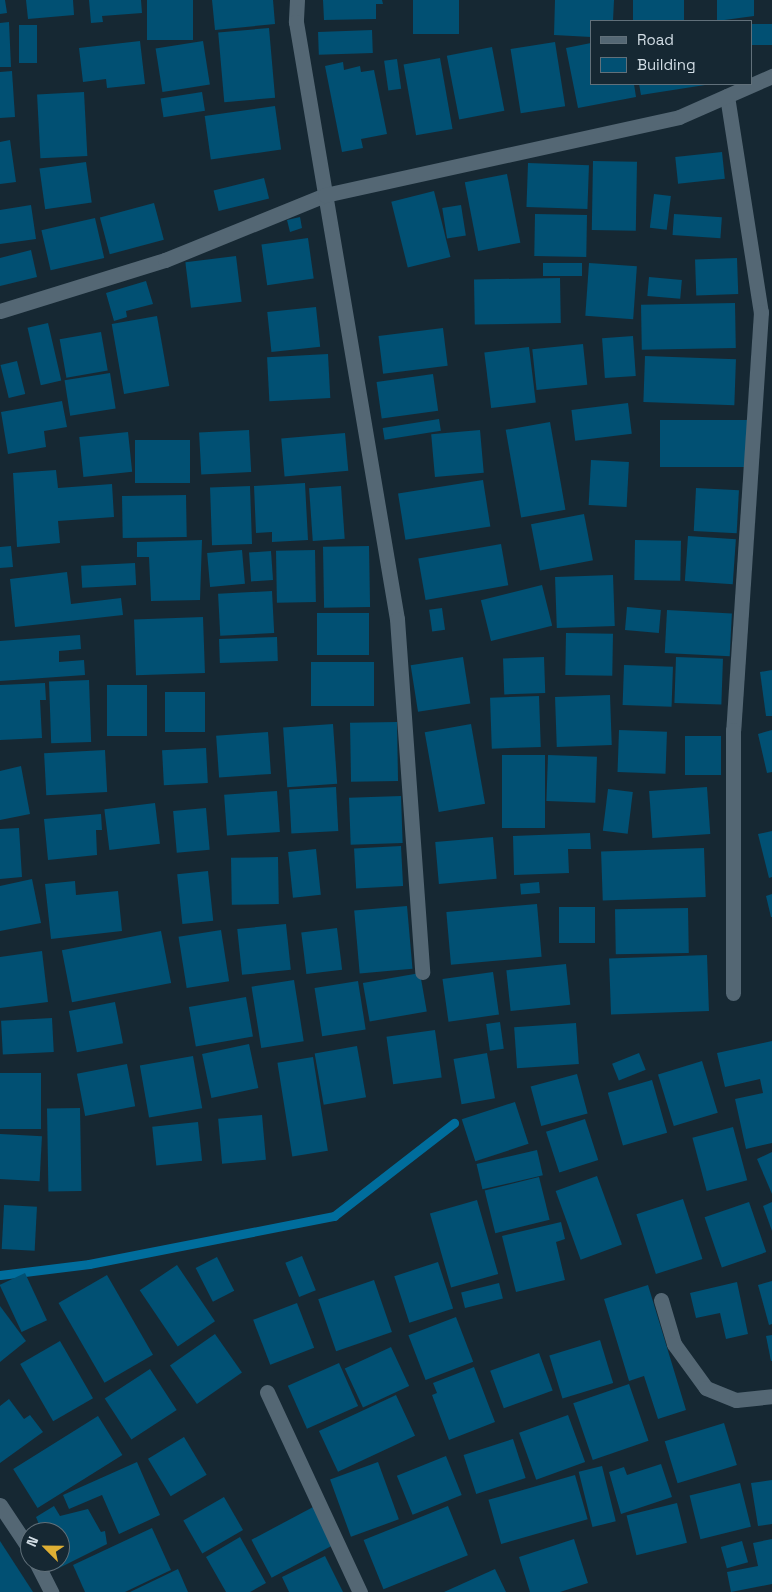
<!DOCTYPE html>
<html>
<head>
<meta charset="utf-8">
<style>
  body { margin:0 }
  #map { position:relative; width:772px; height:1592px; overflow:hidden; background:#162833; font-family:"Space Grotesk",sans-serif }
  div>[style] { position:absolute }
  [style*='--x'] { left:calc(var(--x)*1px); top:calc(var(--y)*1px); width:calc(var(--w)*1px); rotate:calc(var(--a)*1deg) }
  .stream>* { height:9px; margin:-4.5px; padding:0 4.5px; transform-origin:4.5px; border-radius:4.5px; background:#006d9c }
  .building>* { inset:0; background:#015073; transform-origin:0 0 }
  .minor>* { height:15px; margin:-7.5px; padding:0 7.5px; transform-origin:7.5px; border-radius:7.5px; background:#546774 }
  span { translate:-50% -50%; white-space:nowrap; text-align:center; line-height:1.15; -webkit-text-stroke:4px #162833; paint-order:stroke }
  .legend { position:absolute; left:590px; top:20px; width:162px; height:65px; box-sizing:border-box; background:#162833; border:1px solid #61707a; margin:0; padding:6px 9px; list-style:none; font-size:15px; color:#d2dde5 }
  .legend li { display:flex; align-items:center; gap:10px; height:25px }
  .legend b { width:25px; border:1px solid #61707a }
  .north { position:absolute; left:20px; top:1522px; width:50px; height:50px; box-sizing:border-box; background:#162833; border:1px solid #61707a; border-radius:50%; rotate:293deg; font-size:14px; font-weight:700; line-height:20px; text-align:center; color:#d2dde5 }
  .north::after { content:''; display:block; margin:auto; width:18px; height:22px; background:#dfb034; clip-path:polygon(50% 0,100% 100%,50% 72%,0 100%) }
</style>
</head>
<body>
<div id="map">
  <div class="stream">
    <i style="--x:0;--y:1275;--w:90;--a:-7"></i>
    <i style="--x:89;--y:1264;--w:250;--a:-11.1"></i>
    <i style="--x:334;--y:1216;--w:152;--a:-37.8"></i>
  </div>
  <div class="building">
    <i style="clip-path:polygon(0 0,5px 0,7px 13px,0 14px)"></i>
    <i style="clip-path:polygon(26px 0,73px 0,74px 15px,28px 19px)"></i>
    <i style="clip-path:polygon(89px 0,141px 0,142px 13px,102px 16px,103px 22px,91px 23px)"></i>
    <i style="left:147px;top:0;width:46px;height:40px"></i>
    <i style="clip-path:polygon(212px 0,273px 0,275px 24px,215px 30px)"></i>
    <i style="clip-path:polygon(323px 0,382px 0,383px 4px,376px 4px,376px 19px,324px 20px)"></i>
    <i style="left:413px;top:0;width:46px;height:34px"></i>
    <i style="clip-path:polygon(555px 0,614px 0,613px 21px,591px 21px,591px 37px,554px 35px)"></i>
    <i style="left:633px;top:0;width:51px;height:21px"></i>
    <i style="clip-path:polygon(717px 0,754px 0,754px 16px,717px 21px)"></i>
    <i style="clip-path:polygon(9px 22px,11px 67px,0 67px,0 23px)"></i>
    <i style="left:772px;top:24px;width:21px;height:21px;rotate:90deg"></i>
    <i style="left:19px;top:25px;width:18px;height:38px"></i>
    <i style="left:269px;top:28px;width:70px;height:51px;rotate:85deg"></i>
    <i style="left:372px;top:30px;width:23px;height:54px;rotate:88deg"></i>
    <i style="clip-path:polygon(140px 41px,145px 84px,107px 88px,106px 79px,83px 82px,79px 48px)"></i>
    <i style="left:203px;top:41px;width:44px;height:48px;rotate:81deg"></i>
    <i style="left:555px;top:42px;width:65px;height:45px;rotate:81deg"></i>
    <i style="clip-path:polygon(591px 43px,591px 84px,634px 84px,636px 97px,578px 108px,566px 48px)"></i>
    <i style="left:492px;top:47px;width:65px;height:46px;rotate:79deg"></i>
    <i style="left:440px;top:58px;width:72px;height:37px;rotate:80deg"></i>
    <i style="left:397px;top:59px;width:30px;height:13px;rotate:82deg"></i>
    <i style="clip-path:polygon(343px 62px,344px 70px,360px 66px,361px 72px,374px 70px,387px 134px,361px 139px,363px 148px,342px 152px,325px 66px)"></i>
    <i style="clip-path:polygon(12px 71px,15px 117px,0 118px,0 72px)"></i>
    <i style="clip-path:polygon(639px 84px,705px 84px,705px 85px,641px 95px)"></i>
    <i style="left:84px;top:92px;width:64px;height:47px;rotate:87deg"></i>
    <i style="left:202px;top:92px;width:19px;height:42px;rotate:81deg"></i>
    <i style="left:275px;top:106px;width:44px;height:71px;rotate:82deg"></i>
    <i style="clip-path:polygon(10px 140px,16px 182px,0 184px,0 142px)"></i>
    <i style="left:722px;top:152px;width:27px;height:47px;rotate:84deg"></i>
    <i style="left:593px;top:161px;width:44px;height:69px;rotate:1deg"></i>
    <i style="left:86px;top:162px;width:41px;height:47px;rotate:82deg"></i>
    <i style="left:528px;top:163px;width:61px;height:44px;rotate:2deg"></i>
    <i style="left:507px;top:174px;width:70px;height:43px;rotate:79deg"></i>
    <i style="left:264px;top:178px;width:21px;height:52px;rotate:76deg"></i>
    <i style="left:434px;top:191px;width:68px;height:44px;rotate:76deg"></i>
    <i style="left:654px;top:194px;width:17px;height:34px;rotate:7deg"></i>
    <i style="left:154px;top:203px;width:38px;height:56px;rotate:75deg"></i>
    <i style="clip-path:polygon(31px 205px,36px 239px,0 244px,0 210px)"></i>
    <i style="left:461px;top:205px;width:31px;height:19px;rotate:81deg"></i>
    <i style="left:535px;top:214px;width:52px;height:42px;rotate:1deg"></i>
    <i style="left:674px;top:214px;width:48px;height:21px;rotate:4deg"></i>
    <i style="clip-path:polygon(300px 217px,302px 228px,290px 232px,287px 220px)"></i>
    <i style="left:95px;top:218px;width:41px;height:55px;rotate:77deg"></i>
    <i style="left:308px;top:238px;width:41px;height:47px;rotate:82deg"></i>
    <i style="clip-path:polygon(31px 250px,37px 277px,0 286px,0 258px)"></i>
    <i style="left:236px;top:256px;width:46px;height:51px;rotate:83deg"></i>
    <i style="left:737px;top:258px;width:36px;height:42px;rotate:88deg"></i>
    <i style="left:543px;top:263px;width:39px;height:13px"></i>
    <i style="left:589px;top:263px;width:48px;height:53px;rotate:4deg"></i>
    <i style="left:649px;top:277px;width:33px;height:19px;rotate:5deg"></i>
    <i style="left:560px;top:278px;width:45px;height:86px;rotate:89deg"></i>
    <i style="clip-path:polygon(146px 281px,153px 304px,126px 311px,127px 317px,114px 321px,106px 293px)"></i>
    <i style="left:735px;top:303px;width:45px;height:94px;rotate:89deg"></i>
    <i style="left:316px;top:307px;width:40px;height:49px;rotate:84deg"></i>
    <i style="left:157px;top:316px;width:71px;height:46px;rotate:80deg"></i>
    <i style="left:48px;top:323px;width:59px;height:21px;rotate:77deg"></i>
    <i style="left:443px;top:328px;width:38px;height:65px;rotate:83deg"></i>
    <i style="left:101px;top:332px;width:39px;height:42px;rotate:80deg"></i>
    <i style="left:633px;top:336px;width:40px;height:31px;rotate:86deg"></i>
    <i style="left:583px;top:344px;width:41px;height:51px;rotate:84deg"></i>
    <i style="left:529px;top:347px;width:56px;height:45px;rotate:83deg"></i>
    <i style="left:328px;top:354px;width:44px;height:61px;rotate:87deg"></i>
    <i style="left:645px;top:356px;width:91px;height:46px;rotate:2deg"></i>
    <i style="left:17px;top:361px;width:34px;height:17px;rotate:76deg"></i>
    <i style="left:110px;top:373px;width:36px;height:46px;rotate:81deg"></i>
    <i style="left:433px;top:374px;width:37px;height:57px;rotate:82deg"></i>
    <i style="clip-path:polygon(62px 401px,67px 427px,44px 431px,46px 447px,8px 454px,1px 412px)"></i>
    <i style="left:628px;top:403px;width:31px;height:57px;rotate:83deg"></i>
    <i style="left:439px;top:419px;width:12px;height:57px;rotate:81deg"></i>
    <i style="left:660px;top:420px;width:90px;height:47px"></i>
    <i style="left:550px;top:422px;width:89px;height:45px;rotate:80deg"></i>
    <i style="left:249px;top:430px;width:42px;height:50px;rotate:87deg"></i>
    <i style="left:480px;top:430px;width:43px;height:49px;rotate:85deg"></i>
    <i style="left:128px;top:432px;width:40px;height:49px;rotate:84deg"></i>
    <i style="left:345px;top:433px;width:38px;height:64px;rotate:85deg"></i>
    <i style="left:135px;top:440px;width:55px;height:43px"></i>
    <i style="left:591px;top:460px;width:38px;height:45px;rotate:3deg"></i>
    <i style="clip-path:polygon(56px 470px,58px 488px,112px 484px,114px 517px,58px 521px,60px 543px,17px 547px,13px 473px)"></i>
    <i style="left:483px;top:480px;width:47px;height:86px;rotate:81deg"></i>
    <i style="clip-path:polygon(305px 483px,308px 540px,272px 542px,272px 532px,256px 533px,254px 486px)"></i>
    <i style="left:250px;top:486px;width:58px;height:40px;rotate:88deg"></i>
    <i style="left:341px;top:486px;width:53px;height:32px;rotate:86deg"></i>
    <i style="left:696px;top:488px;width:43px;height:43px;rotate:3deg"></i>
    <i style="left:186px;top:495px;width:42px;height:64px;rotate:89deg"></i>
    <i style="left:584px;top:514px;width:47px;height:54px;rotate:79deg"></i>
    <i style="left:688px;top:536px;width:48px;height:45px;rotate:4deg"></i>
    <i style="clip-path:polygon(202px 540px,200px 600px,151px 601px,149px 557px,137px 557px,137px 542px)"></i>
    <i style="left:635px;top:540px;width:46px;height:40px;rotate:1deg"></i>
    <i style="left:501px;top:544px;width:42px;height:84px;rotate:80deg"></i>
    <i style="clip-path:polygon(11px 546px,13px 567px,0 568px,0 547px)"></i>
    <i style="left:369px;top:546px;width:61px;height:46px;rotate:89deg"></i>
    <i style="left:242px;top:550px;width:34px;height:35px;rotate:85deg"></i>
    <i style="left:315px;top:550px;width:52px;height:39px;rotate:89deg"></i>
    <i style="left:271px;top:551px;width:29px;height:22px;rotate:86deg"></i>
    <i style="left:135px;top:563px;width:22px;height:54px;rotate:87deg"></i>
    <i style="clip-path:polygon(67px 572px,71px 604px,121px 598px,123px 615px,15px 627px,10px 579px)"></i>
    <i style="left:613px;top:575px;width:51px;height:58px;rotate:88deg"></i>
    <i style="left:542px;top:585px;width:42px;height:63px;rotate:76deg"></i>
    <i style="left:272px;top:591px;width:42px;height:54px;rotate:87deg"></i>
    <i style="left:627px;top:607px;width:34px;height:23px;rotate:5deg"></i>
    <i style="left:442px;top:608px;width:22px;height:13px;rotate:82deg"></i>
    <i style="left:667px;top:610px;width:65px;height:43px;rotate:3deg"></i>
    <i style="left:317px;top:613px;width:52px;height:42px"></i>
    <i style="left:203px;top:617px;width:56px;height:69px;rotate:88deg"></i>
    <i style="left:566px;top:633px;width:47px;height:42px;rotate:1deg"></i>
    <i style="clip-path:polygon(80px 635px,81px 649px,59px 651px,59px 662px,84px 660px,85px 675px,0 681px,0 641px)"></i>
    <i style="left:277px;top:637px;width:24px;height:58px;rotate:88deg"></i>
    <i style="left:463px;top:657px;width:47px;height:53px;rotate:81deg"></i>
    <i style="left:544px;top:657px;width:36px;height:41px;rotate:88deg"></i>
    <i style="left:676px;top:657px;width:47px;height:46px;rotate:2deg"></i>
    <i style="left:311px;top:662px;width:63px;height:44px"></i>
    <i style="left:624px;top:665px;width:49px;height:40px;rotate:2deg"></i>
    <i style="clip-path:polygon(772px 670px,772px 716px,766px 716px,760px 672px)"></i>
    <i style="left:89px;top:680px;width:62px;height:40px;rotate:88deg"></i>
    <i style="clip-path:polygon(45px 683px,46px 700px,40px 700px,42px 738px,0 740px,0 685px)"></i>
    <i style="left:147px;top:685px;width:51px;height:40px;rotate:90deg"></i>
    <i style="left:205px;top:692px;width:40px;height:40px;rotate:90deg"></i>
    <i style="left:610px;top:695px;width:50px;height:55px;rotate:88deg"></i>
    <i style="left:539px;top:696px;width:51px;height:49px;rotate:88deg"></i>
    <i style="left:397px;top:722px;width:59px;height:47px;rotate:89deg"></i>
    <i style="left:333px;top:724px;width:60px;height:50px;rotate:86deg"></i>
    <i style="left:471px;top:724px;width:81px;height:47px;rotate:80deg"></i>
    <i style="left:619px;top:730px;width:48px;height:42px;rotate:2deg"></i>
    <i style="clip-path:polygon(772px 730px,772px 772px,767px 773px,758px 734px)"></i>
    <i style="left:268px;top:732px;width:42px;height:52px;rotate:86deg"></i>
    <i style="left:685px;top:736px;width:36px;height:39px"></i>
    <i style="left:206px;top:748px;width:35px;height:44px;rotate:87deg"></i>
    <i style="left:105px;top:750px;width:42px;height:61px;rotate:87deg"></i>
    <i style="left:502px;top:755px;width:43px;height:73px"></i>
    <i style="left:548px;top:755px;width:49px;height:46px;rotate:2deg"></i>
    <i style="clip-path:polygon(21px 766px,30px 814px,0 820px,0 771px)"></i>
    <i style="left:336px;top:787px;width:44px;height:47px;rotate:87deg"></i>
    <i style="left:707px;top:787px;width:47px;height:58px;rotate:86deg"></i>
    <i style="left:608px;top:789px;width:25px;height:42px;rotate:7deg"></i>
    <i style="left:277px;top:791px;width:41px;height:53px;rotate:86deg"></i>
    <i style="left:401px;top:796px;width:47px;height:52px;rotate:88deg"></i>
    <i style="left:155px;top:803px;width:41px;height:51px;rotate:83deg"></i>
    <i style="left:206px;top:808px;width:42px;height:33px;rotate:85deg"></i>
    <i style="clip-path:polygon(101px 814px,102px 830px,96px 830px,97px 855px,48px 860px,44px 819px)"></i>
    <i style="clip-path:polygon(19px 828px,22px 877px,0 879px,0 829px)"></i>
    <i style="clip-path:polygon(772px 831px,772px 877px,769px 878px,758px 834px)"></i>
    <i style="clip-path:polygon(590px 833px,591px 849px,568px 849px,569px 873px,514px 875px,513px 836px)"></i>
    <i style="left:493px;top:837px;width:42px;height:58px;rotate:85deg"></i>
    <i style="left:401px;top:846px;width:40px;height:47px;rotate:87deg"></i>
    <i style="left:704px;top:848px;width:49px;height:103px;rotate:88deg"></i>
    <i style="left:316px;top:849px;width:46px;height:28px;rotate:84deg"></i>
    <i style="left:278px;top:857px;width:47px;height:47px;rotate:89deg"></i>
    <i style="left:208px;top:871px;width:50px;height:31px;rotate:84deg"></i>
    <i style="clip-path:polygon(32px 879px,41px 923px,0 931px,0 886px)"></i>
    <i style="clip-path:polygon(75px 881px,76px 895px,118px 891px,122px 931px,51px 939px,45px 884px)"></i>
    <i style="left:539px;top:882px;width:11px;height:19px;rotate:85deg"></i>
    <i style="clip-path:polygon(772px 894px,772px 917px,771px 917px,766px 896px)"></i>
    <i style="left:537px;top:904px;width:53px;height:91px;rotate:85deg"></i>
    <i style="left:407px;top:906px;width:63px;height:53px;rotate:85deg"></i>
    <i style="left:559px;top:907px;width:36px;height:36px"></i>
    <i style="left:688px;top:908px;width:45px;height:73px;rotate:89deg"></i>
    <i style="left:286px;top:924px;width:46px;height:49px;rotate:84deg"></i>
    <i style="left:337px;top:928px;width:42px;height:36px;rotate:83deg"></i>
    <i style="left:221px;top:930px;width:52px;height:43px;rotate:81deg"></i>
    <i style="left:161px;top:931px;width:53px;height:101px;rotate:79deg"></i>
    <i style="clip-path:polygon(42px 951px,48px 1002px,0 1008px,0 957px)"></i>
    <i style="left:707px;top:955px;width:56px;height:98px;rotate:88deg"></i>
    <i style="left:566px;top:964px;width:41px;height:60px;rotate:84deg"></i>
    <i style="left:493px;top:972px;width:43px;height:51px;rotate:82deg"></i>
    <i style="left:420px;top:973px;width:39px;height:58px;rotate:80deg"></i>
    <i style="left:294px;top:980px;width:62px;height:43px;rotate:81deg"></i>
    <i style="left:358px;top:981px;width:49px;height:44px;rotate:81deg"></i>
    <i style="left:246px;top:997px;width:40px;height:58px;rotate:80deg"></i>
    <i style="left:115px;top:1002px;width:42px;height:47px;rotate:79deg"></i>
    <i style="left:52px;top:1018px;width:34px;height:51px;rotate:87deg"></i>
    <i style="left:500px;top:1022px;width:27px;height:14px;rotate:82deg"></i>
    <i style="left:576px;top:1023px;width:41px;height:62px;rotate:86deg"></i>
    <i style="left:435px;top:1030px;width:48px;height:49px;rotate:82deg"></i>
    <i style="clip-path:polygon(772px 1041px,772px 1143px,746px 1149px,735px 1099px,763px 1093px,760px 1079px,725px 1087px,717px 1053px)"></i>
    <i style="left:249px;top:1044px;width:45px;height:48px;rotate:78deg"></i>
    <i style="left:357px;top:1046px;width:52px;height:43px;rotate:80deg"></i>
    <i style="left:487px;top:1053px;width:46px;height:34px;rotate:80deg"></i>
    <i style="left:639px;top:1053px;width:18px;height:29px;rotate:68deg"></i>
    <i style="left:193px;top:1056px;width:53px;height:54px;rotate:80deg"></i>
    <i style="left:313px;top:1057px;width:95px;height:36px;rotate:81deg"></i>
    <i style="left:702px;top:1061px;width:54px;height:46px;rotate:73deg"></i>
    <i style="left:127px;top:1064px;width:43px;height:51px;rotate:79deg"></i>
    <i style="left:0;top:1073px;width:41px;height:56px"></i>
    <i style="left:577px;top:1074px;width:41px;height:48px;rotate:75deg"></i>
    <i style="left:652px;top:1080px;width:55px;height:46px;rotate:74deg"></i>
    <i style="left:515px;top:1102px;width:44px;height:56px;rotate:72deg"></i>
    <i style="left:80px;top:1108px;width:83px;height:33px;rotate:89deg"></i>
    <i style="left:262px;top:1115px;width:45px;height:44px;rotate:85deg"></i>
    <i style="left:585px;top:1119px;width:43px;height:41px;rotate:72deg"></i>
    <i style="left:198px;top:1122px;width:39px;height:46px;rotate:84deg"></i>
    <i style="left:733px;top:1127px;width:55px;height:42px;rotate:75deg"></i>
    <i style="left:0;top:1134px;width:42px;height:45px;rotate:3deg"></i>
    <i style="left:537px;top:1150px;width:26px;height:62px;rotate:77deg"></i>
    <i style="clip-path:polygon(772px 1152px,772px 1194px,757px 1159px)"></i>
    <i style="left:597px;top:1176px;width:73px;height:44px;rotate:70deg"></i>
    <i style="left:539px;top:1177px;width:44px;height:56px;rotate:76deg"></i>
    <i style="left:683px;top:1199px;width:63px;height:49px;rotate:72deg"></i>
    <i style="left:477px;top:1200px;width:77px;height:49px;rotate:74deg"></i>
    <i style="left:749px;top:1202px;width:53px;height:47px;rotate:71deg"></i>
    <i style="clip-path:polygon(772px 1202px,772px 1231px,763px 1206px)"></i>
    <i style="left:4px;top:1205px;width:33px;height:44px;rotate:3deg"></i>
    <i style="clip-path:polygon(561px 1222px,565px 1239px,556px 1242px,565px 1280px,516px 1292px,502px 1236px)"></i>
    <i style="left:302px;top:1256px;width:37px;height:18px;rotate:68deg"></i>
    <i style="left:217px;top:1257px;width:38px;height:24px;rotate:63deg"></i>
    <i style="left:438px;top:1262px;width:49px;height:46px;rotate:72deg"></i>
    <i style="left:177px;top:1265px;width:68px;height:45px;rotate:56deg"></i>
    <i style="left:25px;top:1273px;width:52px;height:28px;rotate:65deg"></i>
    <i style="left:107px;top:1275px;width:92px;height:56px;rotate:60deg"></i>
    <i style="left:374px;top:1280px;width:55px;height:59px;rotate:71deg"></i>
    <i style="clip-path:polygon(772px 1281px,772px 1324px,769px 1325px,758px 1285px)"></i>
    <i style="clip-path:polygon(737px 1282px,748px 1334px,726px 1339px,720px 1313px,696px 1318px,690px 1293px)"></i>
    <i style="left:499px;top:1283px;width:16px;height:39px;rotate:76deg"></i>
    <i style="clip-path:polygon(648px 1285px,686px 1410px,658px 1419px,644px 1376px,629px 1381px,604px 1299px)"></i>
    <i style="left:297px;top:1303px;width:48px;height:47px;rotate:69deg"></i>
    <i style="clip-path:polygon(0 1306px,26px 1341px,0 1362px)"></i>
    <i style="left:456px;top:1317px;width:48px;height:51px;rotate:69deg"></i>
    <i style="left:215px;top:1334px;width:47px;height:55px;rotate:55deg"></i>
    <i style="clip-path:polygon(772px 1335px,772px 1361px,771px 1361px,766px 1336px)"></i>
    <i style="left:600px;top:1340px;width:45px;height:53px;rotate:73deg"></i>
    <i style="left:60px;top:1341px;width:66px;height:46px;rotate:60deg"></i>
    <i style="left:391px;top:1347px;width:43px;height:51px;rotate:65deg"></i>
    <i style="left:539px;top:1353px;width:40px;height:52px;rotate:70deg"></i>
    <i style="left:339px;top:1363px;width:47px;height:56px;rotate:66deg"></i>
    <i style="clip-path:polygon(474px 1367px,495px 1422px,449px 1440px,432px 1395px,437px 1393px,433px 1383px)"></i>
    <i style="left:150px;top:1369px;width:49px;height:54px;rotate:57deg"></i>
    <i style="left:629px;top:1384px;width:60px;height:59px;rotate:71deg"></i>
    <i style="left:396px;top:1395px;width:45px;height:85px;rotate:65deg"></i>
    <i style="clip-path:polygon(9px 1399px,24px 1419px,30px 1415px,43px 1432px,0 1463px,0 1406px)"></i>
    <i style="left:568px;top:1415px;width:50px;height:52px;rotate:70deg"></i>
    <i style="left:98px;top:1416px;width:46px;height:100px;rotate:58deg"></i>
    <i style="left:724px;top:1423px;width:44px;height:62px;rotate:73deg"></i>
    <i style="left:184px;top:1437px;width:44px;height:42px;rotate:59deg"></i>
    <i style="left:513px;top:1439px;width:41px;height:52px;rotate:72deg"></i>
    <i style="left:446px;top:1456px;width:42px;height:53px;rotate:68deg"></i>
    <i style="clip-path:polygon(137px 1462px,160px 1515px,119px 1534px,102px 1495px,69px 1509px,63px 1495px)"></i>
    <i style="left:378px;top:1462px;width:61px;height:51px;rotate:70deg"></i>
    <i style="clip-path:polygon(661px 1464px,672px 1497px,621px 1514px,609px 1472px,624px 1467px,627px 1475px)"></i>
    <i style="left:602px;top:1466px;width:57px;height:24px;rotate:76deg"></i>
    <i style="left:575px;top:1475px;width:46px;height:90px;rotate:74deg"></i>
    <i style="clip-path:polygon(772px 1480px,772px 1524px,758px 1526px,751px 1483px)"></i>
    <i style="left:740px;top:1483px;width:45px;height:52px;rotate:76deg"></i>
    <i style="left:224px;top:1497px;width:38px;height:47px;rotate:60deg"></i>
    <i style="left:677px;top:1503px;width:41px;height:52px;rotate:76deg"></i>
    <i style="clip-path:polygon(54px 1506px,60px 1516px,88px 1509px,101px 1532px,105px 1531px,107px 1544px,57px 1569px,60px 1532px,42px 1532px,36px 1517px)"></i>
    <i style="left:315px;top:1506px;width:43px;height:72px;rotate:62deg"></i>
    <i style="left:448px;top:1506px;width:53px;height:91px;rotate:68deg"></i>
    <i style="clip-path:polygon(152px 1528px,171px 1570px,125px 1592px,85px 1592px,73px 1565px)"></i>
    <i style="clip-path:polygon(240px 1537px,266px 1583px,250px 1592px,226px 1592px,206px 1557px)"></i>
    <i style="clip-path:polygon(574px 1539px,588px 1583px,560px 1592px,530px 1592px,519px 1557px)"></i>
    <i style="clip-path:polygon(772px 1539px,772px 1584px,731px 1592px,727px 1572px,758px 1566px,753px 1543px)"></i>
    <i style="clip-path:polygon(0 1541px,33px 1592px,0 1592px)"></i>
    <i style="left:742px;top:1541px;width:22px;height:22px;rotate:74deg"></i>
    <i style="clip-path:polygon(325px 1556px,343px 1592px,289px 1592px,282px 1577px)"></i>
    <i style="clip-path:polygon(178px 1569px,188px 1592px,130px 1592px)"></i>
    <i style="clip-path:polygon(495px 1569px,506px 1592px,444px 1592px)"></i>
  </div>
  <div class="minor">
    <i style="--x:297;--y:0;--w:22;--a:93"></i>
    <i style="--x:296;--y:22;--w:605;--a:80.4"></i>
    <i style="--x:397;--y:619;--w:354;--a:85.9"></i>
    <i style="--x:727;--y:96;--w:219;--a:81.1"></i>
    <i style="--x:761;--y:312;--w:419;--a:93.8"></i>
    <i style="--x:733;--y:730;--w:263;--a:90"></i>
    <i style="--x:0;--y:311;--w:173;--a:-17.2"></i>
    <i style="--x:165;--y:260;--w:173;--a:-22.1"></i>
    <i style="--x:325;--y:195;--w:362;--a:-12.4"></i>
    <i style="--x:679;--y:117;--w:102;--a:-23.8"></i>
    <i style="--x:661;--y:1300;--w:46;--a:73.5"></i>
    <i style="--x:674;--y:1344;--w:54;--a:54"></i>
    <i style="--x:706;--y:1388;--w:32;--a:22"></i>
    <i style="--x:736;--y:1400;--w:36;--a:-6"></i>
    <i style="--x:267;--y:1392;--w:221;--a:65.1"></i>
    <i style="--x:0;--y:1505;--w:54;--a:56.3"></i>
    <i style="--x:36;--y:1562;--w:34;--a:63"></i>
  </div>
  <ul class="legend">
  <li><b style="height:6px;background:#546774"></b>Road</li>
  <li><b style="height:14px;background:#015073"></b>Building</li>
  </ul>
  <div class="north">N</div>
</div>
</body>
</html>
